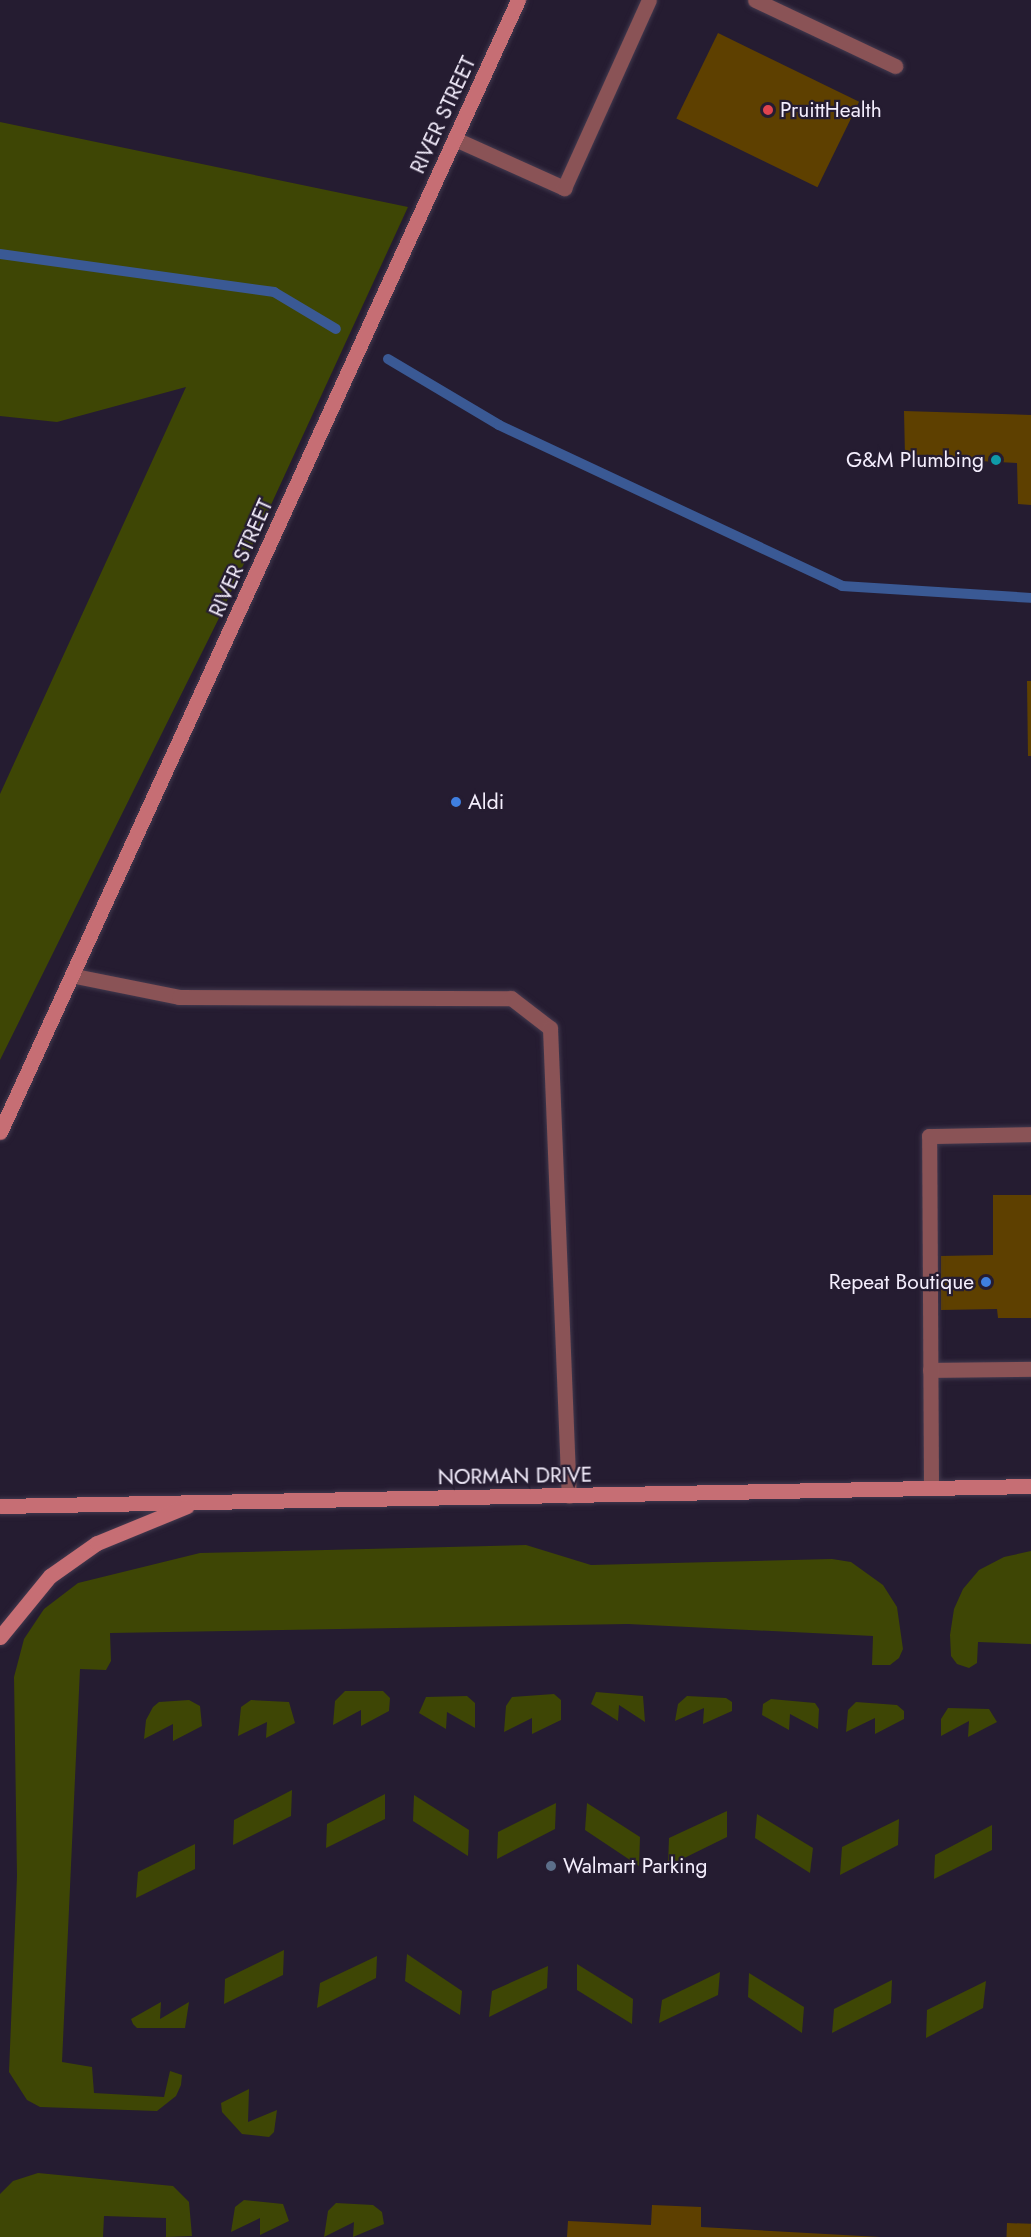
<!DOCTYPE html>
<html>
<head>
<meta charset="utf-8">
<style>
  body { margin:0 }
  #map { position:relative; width:1031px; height:2237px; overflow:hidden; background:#251c31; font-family:Jost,sans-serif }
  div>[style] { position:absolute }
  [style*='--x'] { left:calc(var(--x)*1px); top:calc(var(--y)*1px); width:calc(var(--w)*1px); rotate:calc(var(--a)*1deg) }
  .green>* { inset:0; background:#3e4605 }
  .stream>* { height:10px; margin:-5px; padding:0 5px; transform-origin:5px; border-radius:5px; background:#3a5994 }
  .building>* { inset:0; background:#5e4000; transform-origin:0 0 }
  .roads { filter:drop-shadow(0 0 2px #42394e) drop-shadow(0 0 2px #42394e) }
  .lane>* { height:15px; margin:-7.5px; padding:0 7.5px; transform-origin:7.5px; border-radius:7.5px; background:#8a5356 }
  .secondary>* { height:15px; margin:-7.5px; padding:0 7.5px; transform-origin:7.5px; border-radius:7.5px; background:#c66e74 }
  .dots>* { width:16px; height:16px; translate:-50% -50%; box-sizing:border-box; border:3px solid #251c31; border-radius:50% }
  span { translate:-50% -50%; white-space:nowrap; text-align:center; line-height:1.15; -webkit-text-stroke:4.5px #251c31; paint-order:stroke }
  .poi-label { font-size:21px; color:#f4eefd }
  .left { translate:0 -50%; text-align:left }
  .right { translate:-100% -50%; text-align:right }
  .street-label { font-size:21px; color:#f4eefd }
</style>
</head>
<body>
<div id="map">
  <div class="green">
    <i style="clip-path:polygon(0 122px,408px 207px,219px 618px,0 1060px,0 794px,186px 387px,57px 422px,0 416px)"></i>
    <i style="clip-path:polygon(526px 1545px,591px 1565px,832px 1559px,851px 1562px,883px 1585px,897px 1607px,903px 1649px,899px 1658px,890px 1665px,872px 1665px,873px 1636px,628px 1624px,110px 1633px,111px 1661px,106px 1670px,80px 1669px,62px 2062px,92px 2067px,94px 2093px,164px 2097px,170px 2071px,182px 2075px,181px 2085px,176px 2096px,157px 2111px,40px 2107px,27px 2100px,9px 2072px,17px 1876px,14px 1677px,24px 1639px,44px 1609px,78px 1583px,200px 1553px)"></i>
    <i style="clip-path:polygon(1031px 1551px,1031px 1644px,978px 1642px,977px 1663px,969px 1668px,957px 1664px,951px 1656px,950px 1635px,954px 1609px,963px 1589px,979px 1570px,1004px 1557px)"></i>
    <i style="clip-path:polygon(345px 1691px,383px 1691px,390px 1698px,389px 1711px,361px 1726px,361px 1710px,333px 1725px,335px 1701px)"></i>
    <i style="clip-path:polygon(596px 1692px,643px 1696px,645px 1722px,619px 1705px,618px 1721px,591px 1704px)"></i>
    <i style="clip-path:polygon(554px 1694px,561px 1700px,561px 1720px,532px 1734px,532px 1718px,504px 1732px,506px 1706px,512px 1697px)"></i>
    <i style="clip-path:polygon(467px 1696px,475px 1703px,475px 1728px,447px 1712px,446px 1729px,419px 1713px,426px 1697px)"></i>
    <i style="clip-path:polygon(687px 1696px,726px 1698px,732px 1702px,732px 1711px,703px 1724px,704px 1708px,675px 1721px,678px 1704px)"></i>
    <i style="clip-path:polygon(771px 1699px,815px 1703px,819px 1709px,818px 1729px,790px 1714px,789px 1730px,762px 1715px,763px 1704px)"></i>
    <i style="clip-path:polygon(189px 1700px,200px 1706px,202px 1726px,173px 1741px,173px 1724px,144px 1739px,146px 1720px,153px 1707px,159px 1702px)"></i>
    <i style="clip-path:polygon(251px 1700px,289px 1702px,295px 1723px,266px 1738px,267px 1722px,238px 1736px,241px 1707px)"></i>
    <i style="clip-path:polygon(856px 1702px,897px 1705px,904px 1711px,904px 1719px,875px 1734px,875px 1718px,846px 1732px,848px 1710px)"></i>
    <i style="clip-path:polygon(948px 1708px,989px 1709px,997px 1722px,968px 1737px,969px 1721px,941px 1736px,941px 1719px)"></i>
    <i style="clip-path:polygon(292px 1790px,291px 1816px,233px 1845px,234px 1820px)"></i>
    <i style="clip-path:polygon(385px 1794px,385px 1819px,326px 1848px,327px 1824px)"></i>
    <i style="clip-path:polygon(414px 1795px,469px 1830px,468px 1856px,413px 1821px)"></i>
    <i style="clip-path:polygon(556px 1803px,555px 1829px,497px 1859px,498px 1832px)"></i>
    <i style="clip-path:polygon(587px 1803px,640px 1837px,639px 1866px,585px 1830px)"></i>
    <i style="clip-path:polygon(727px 1811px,727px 1837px,668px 1866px,669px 1838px)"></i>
    <i style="clip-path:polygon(757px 1814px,813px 1848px,810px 1873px,755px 1838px)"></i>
    <i style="clip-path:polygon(899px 1819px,898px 1845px,840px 1875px,842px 1847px)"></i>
    <i style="clip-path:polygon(992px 1825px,992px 1850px,934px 1879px,935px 1855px)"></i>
    <i style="clip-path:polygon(195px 1844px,195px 1869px,136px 1898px,138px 1872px)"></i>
    <i style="clip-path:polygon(284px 1950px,283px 1975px,224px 2004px,225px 1979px)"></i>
    <i style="clip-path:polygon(407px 1954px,462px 1991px,460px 2015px,405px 1981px)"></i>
    <i style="clip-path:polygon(377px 1956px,376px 1978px,317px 2008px,320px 1983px)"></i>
    <i style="clip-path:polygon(577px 1964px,633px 1999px,632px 2024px,577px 1990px)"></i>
    <i style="clip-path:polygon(548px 1966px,547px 1988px,489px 2017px,492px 1991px)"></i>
    <i style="clip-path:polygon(720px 1972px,718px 1995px,659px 2023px,662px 2000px)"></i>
    <i style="clip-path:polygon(749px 1973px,804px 2007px,802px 2033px,748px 1997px)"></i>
    <i style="clip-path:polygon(892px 1980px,891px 2003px,832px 2033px,834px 2009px)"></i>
    <i style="clip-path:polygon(986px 1981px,983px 2008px,926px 2038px,927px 2010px)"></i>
    <i style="clip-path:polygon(161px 2002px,160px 2019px,189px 2002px,185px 2028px,137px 2028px,133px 2024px,131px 2019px)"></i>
    <i style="clip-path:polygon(249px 2089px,248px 2122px,277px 2110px,274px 2132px,269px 2137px,242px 2134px,222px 2112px,221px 2103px)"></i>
    <i style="clip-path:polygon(38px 2173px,173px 2186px,189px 2202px,192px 2236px,166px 2237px,166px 2218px,104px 2216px,103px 2237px,0 2237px,0 2194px,13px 2181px)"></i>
    <i style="clip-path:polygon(244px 2200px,283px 2204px,289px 2221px,260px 2235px,260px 2218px,231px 2232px,235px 2207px)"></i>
    <i style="clip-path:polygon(336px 2203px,373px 2205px,382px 2212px,384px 2224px,353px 2237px,354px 2222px,324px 2237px,328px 2211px)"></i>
  </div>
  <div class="stream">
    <i style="--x:0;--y:254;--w:277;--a:7.9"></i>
    <i style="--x:274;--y:292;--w:72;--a:30.8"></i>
    <i style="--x:388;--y:359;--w:129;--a:30.7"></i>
    <i style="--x:499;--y:425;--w:379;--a:25.1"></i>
    <i style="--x:842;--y:586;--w:189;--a:3.6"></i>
  </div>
  <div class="building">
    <i style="left:718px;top:33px;width:157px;height:95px;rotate:26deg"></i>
    <i style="clip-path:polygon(904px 411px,1031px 415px,1031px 505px,1018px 504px,1017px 463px,905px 457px)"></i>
    <i style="clip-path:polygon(1027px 681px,1031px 681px,1031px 756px,1028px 756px)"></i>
    <i style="clip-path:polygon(993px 1195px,1031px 1195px,1031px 1318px,998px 1318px,997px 1309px,941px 1310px,941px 1256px,993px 1255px)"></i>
    <i style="clip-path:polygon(652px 2205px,701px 2207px,701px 2227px,880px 2237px,567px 2237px,568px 2221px,651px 2225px)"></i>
    <i style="left:1007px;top:2223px;width:24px;height:14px;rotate:2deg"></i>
  </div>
  <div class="roads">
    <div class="lane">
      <i style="--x:755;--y:0;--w:155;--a:25.2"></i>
      <i style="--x:455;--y:139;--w:120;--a:24.2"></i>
      <i style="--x:564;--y:188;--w:206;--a:-65.7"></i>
      <i style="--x:75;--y:976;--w:106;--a:11.4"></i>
      <i style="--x:179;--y:997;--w:332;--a:0.2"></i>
      <i style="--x:511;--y:998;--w:49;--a:37.6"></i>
      <i style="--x:550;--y:1028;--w:468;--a:87.7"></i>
      <i style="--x:930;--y:1370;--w:101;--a:-0.6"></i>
      <i style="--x:931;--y:1488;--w:352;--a:-90.3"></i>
      <i style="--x:929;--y:1136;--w:102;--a:-1.1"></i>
    </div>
    <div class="secondary">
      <i style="--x:0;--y:1132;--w:1245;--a:-65.41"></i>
      <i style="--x:0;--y:1506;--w:1031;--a:-1.11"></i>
      <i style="--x:0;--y:1637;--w:79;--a:-50.7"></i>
      <i style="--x:50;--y:1576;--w:57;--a:-35.1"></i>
      <i style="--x:97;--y:1543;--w:97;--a:-22.3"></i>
    </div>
  </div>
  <div class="dots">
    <i style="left:768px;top:110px;background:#e0444e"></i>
    <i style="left:996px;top:460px;background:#0f9aa8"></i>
    <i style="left:456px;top:802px;background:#3f7fe0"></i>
    <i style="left:986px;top:1282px;background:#3f7fe0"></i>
    <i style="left:551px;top:1866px;background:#5c6f8a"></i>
  </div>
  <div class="poi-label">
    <span class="left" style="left:780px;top:110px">PruittHealth</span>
    <span class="right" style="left:984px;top:460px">G&amp;M Plumbing</span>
    <span class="left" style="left:468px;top:802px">Aldi</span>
    <span class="right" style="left:974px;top:1282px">Repeat Boutique</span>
    <span class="left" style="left:563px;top:1866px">Walmart Parking</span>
  </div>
  <div class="street-label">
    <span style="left:443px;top:115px;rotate:-65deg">RIVER STREET</span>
    <span style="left:241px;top:558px;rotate:-66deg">RIVER STREET</span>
    <span style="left:515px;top:1476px;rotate:-1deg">NORMAN DRIVE</span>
  </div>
</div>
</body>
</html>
